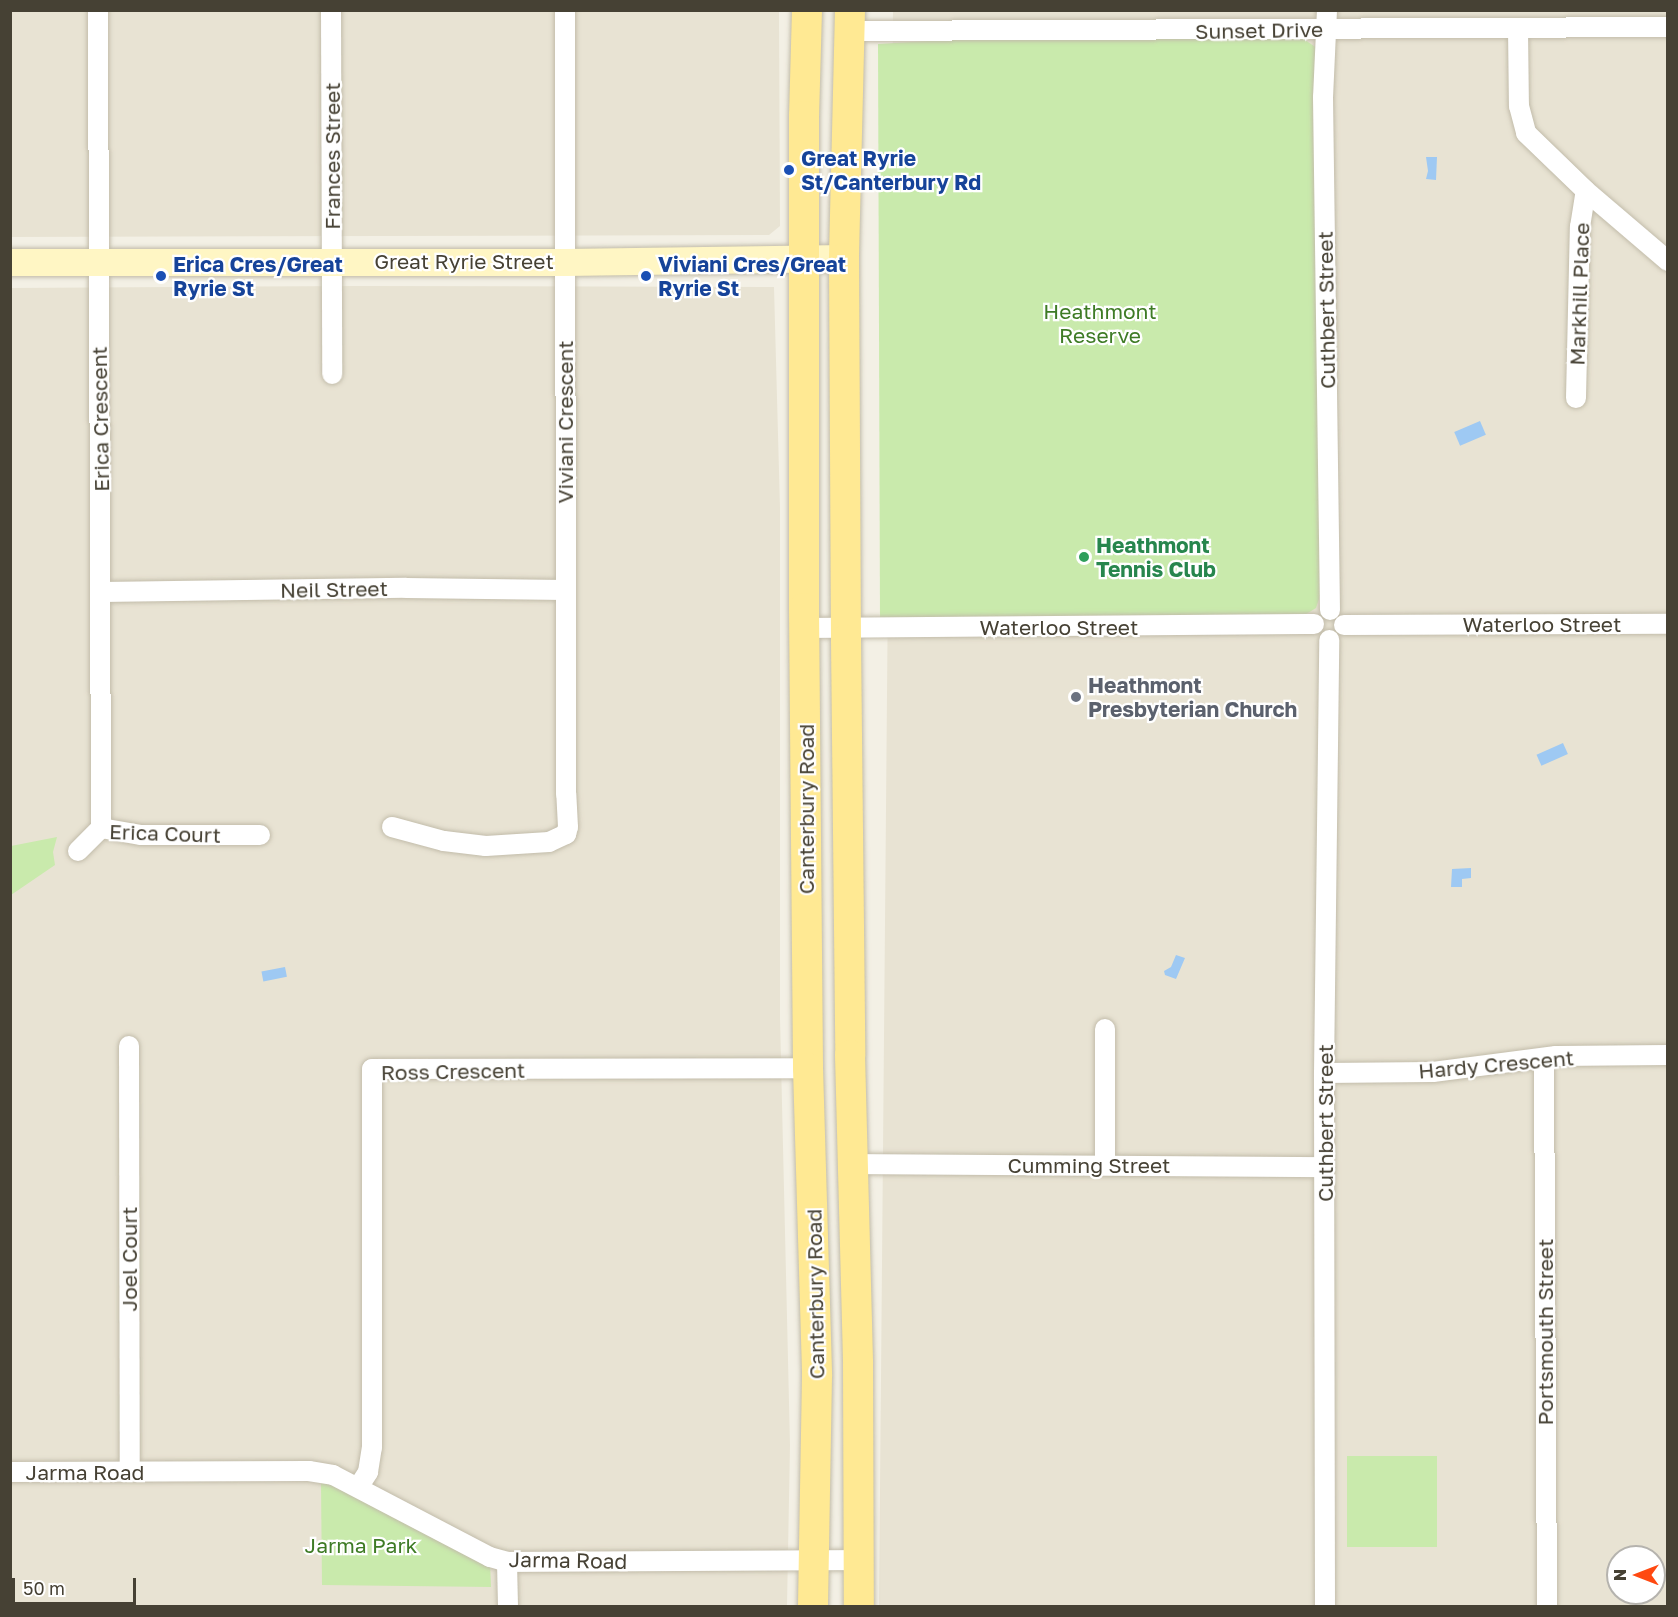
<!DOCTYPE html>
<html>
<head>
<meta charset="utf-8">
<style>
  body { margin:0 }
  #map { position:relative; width:1678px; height:1617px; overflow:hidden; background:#f3f0e5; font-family:"Golos Text",sans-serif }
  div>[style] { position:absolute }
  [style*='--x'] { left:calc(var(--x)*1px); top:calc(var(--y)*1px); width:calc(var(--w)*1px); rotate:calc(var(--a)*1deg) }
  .residential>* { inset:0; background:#e8e3d3 }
  .green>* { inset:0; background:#c9eaac; transform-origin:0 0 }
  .water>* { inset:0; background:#9ec9f3; transform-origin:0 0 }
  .roads { filter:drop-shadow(0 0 2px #c2bcaa) drop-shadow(0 0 2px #c2bcaa) }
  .street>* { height:20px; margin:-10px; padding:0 10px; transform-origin:10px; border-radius:10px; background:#fff }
  .secondary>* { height:27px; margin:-13.5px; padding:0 13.5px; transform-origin:13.5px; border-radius:13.5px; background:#fff6c4 }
  .primary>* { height:30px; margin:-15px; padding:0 15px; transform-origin:15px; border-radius:15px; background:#ffe993 }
  .dots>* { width:16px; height:16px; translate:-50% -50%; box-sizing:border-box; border:3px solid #fff; border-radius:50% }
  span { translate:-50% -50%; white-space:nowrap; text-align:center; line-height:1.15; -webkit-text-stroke:4.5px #fff; paint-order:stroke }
  .street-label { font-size:21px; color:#464134 }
  .transit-label { font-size:21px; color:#164399; font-weight:700 }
  .left { translate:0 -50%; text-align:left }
  .park-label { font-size:21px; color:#3e7b25 }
  .leisure-label { font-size:21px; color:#27864d; font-weight:700 }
  .worship-label { font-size:21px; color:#5b616d; font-weight:700 }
  .frame { position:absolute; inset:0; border:12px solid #464134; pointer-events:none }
  .north { position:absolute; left:1606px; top:1545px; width:60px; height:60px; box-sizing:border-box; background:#fff; border:2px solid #b5b3ae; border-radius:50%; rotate:270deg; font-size:16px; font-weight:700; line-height:24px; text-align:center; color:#464134 }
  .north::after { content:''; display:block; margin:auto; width:21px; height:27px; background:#ff4911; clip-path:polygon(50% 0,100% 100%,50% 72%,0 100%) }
  .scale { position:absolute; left:12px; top:1578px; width:124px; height:27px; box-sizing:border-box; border:3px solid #464134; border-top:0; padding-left:8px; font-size:18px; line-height:21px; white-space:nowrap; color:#464134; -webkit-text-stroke:4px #fff; paint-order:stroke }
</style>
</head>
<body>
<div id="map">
  <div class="residential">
    <i style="clip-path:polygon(10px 11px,779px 11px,780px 226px,769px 235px,11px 237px)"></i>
    <i style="clip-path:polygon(evenodd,893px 11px,1667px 11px,1667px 1606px,879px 1606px,893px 11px,1618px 1557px,1654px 1557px,1654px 1593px,1618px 1593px,1618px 1557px)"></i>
    <i style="clip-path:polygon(358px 286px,774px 287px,780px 508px,780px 1018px,790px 1445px,787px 1606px,11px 1606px,10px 288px)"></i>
  </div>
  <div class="green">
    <i style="clip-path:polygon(1302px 38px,1317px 48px,1321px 593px,1316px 608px,1303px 616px,880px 619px,878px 44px,944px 40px)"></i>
    <i style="clip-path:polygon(57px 837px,53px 852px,55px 865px,11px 895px,11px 846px)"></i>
    <i style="left:1347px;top:1456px;width:90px;height:91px"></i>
    <i style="clip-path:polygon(321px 1483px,340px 1483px,490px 1562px,491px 1587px,322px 1585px)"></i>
  </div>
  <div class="water">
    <i style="clip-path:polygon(1426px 157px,1437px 157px,1436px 180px,1426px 179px,1428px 171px)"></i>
    <i style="left:1480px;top:421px;width:15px;height:28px;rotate:67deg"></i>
    <i style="left:1563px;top:743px;width:12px;height:29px;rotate:66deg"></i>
    <i style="clip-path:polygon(1471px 868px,1471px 878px,1462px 879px,1462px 887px,1451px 887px,1452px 869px)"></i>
    <i style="clip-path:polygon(1176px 955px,1185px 958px,1176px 979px,1165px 975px,1164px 971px,1171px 967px)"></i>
    <i style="left:285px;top:967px;width:10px;height:24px;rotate:79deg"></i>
  </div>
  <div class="roads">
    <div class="street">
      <i style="--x:98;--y:10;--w:818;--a:89.79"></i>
      <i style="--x:331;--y:10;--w:364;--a:89.8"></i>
      <i style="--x:1327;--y:10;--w:87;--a:92.6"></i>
      <i style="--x:1323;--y:97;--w:513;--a:89.22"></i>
      <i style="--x:1518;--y:29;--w:77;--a:89.3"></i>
      <i style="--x:1519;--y:106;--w:28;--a:75"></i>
      <i style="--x:1526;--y:133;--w:83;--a:44"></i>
      <i style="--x:1586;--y:191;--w:108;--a:40.5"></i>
      <i style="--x:850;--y:31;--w:818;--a:-0.28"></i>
      <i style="--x:1576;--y:398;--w:171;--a:-88.7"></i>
      <i style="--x:1580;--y:227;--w:36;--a:-81"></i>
      <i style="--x:102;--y:592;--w:304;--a:-0.8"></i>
      <i style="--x:406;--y:588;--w:159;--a:0.7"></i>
      <i style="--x:1344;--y:625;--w:324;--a:-0.2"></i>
      <i style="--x:804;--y:628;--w:510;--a:-0.45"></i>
      <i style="--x:392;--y:827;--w:54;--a:15.1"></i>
      <i style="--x:444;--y:841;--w:42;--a:6.8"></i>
      <i style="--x:486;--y:846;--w:63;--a:-3.6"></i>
      <i style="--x:549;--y:842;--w:19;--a:-25"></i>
      <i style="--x:566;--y:834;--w:7;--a:-74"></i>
      <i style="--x:568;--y:827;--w:33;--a:-93"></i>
      <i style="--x:566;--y:794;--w:784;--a:-90.07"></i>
      <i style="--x:78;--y:851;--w:33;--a:-45"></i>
      <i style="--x:101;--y:828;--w:41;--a:9.9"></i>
      <i style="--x:141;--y:835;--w:119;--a:0"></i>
      <i style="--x:1105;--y:1029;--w:135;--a:90"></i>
      <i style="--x:129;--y:1046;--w:425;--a:89.9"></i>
      <i style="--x:1544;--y:1058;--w:548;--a:89.69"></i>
      <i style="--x:1324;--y:1073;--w:109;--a:-0.5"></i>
      <i style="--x:1433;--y:1072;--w:124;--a:-7.4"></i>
      <i style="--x:1556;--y:1056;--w:112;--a:-0.5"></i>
      <i style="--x:853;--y:1164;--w:472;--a:0.4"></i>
      <i style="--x:10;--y:1472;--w:299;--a:-0.2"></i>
      <i style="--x:309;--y:1471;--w:24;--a:9"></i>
      <i style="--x:333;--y:1475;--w:177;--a:27.6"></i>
      <i style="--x:490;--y:1557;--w:18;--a:16"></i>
      <i style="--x:507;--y:1562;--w:352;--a:-0.3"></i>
      <i style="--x:359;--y:1486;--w:17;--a:-57"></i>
      <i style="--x:368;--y:1472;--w:24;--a:-81"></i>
      <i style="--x:372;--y:1448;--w:379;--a:-90"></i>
      <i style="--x:372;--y:1069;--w:436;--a:-0.1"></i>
      <i style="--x:507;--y:1562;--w:44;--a:88.7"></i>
      <i style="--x:1325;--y:1606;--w:533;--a:-90.11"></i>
      <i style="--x:1324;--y:1073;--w:433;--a:-89.3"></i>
    </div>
    <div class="secondary">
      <i style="--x:10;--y:262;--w:555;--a:0"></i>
      <i style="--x:565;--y:262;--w:279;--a:-0.8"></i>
    </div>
    <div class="primary">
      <i style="--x:807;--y:10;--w:106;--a:91.6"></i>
      <i style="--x:804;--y:116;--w:492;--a:90"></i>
      <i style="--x:804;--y:608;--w:460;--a:89.5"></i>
      <i style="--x:808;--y:1068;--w:308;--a:88.3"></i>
      <i style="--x:817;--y:1376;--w:230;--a:91"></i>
      <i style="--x:850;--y:10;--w:248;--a:91.4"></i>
      <i style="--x:844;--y:258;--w:382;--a:89.7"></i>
      <i style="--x:846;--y:640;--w:415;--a:89.4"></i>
      <i style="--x:850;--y:1055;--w:309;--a:88.5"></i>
      <i style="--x:858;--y:1364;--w:242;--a:89.8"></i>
    </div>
  </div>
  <div class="dots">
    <i style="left:789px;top:170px;background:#1a4fb4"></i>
    <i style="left:161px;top:276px;background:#1a4fb4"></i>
    <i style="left:646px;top:276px;background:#1a4fb4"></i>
    <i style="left:1084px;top:557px;background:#2e9e5b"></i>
    <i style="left:1076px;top:697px;background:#6b7280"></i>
  </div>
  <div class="street-label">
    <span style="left:1259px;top:30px;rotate:-1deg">Sunset Drive</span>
    <span style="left:332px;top:156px;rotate:-90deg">Frances Street</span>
    <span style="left:464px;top:261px">Great Ryrie Street</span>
    <span style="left:1579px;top:294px;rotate:-88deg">Markhill Place</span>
    <span style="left:1326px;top:310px;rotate:-91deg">Cuthbert Street</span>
    <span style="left:100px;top:419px;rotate:-91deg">Erica Crescent</span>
    <span style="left:565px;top:422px;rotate:-90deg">Viviani Crescent</span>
    <span style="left:334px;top:589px;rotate:-1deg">Neil Street</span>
    <span style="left:1542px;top:624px">Waterloo Street</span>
    <span style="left:1059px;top:627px">Waterloo Street</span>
    <span style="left:806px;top:809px;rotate:-90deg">Canterbury Road</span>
    <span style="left:165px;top:833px;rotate:2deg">Erica Court</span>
    <span style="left:1496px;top:1064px;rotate:-5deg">Hardy Crescent</span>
    <span style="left:453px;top:1071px;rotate:-1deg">Ross Crescent</span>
    <span style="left:1325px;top:1123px;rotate:-90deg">Cuthbert Street</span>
    <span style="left:1089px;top:1165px">Cumming Street</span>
    <span style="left:129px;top:1259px;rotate:-90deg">Joel Court</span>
    <span style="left:815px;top:1294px;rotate:-91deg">Canterbury Road</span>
    <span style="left:1545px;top:1332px;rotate:-90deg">Portsmouth Street</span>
    <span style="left:85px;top:1472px">Jarma Road</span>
    <span style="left:568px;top:1560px;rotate:1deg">Jarma Road</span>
  </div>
  <div class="transit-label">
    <span class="left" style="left:801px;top:170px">Great Ryrie<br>St/Canterbury Rd</span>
    <span class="left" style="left:173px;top:276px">Erica Cres/Great<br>Ryrie St</span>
    <span class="left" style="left:658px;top:276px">Viviani Cres/Great<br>Ryrie St</span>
  </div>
  <div class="park-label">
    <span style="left:1100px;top:323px">Heathmont<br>Reserve</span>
    <span style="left:361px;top:1545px">Jarma Park</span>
  </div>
  <div class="leisure-label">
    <span class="left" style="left:1096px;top:557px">Heathmont<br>Tennis Club</span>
  </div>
  <div class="worship-label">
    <span class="left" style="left:1088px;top:697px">Heathmont<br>Presbyterian Church</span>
  </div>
  <div class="frame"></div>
  <div class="north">N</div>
  <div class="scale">50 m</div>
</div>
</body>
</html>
